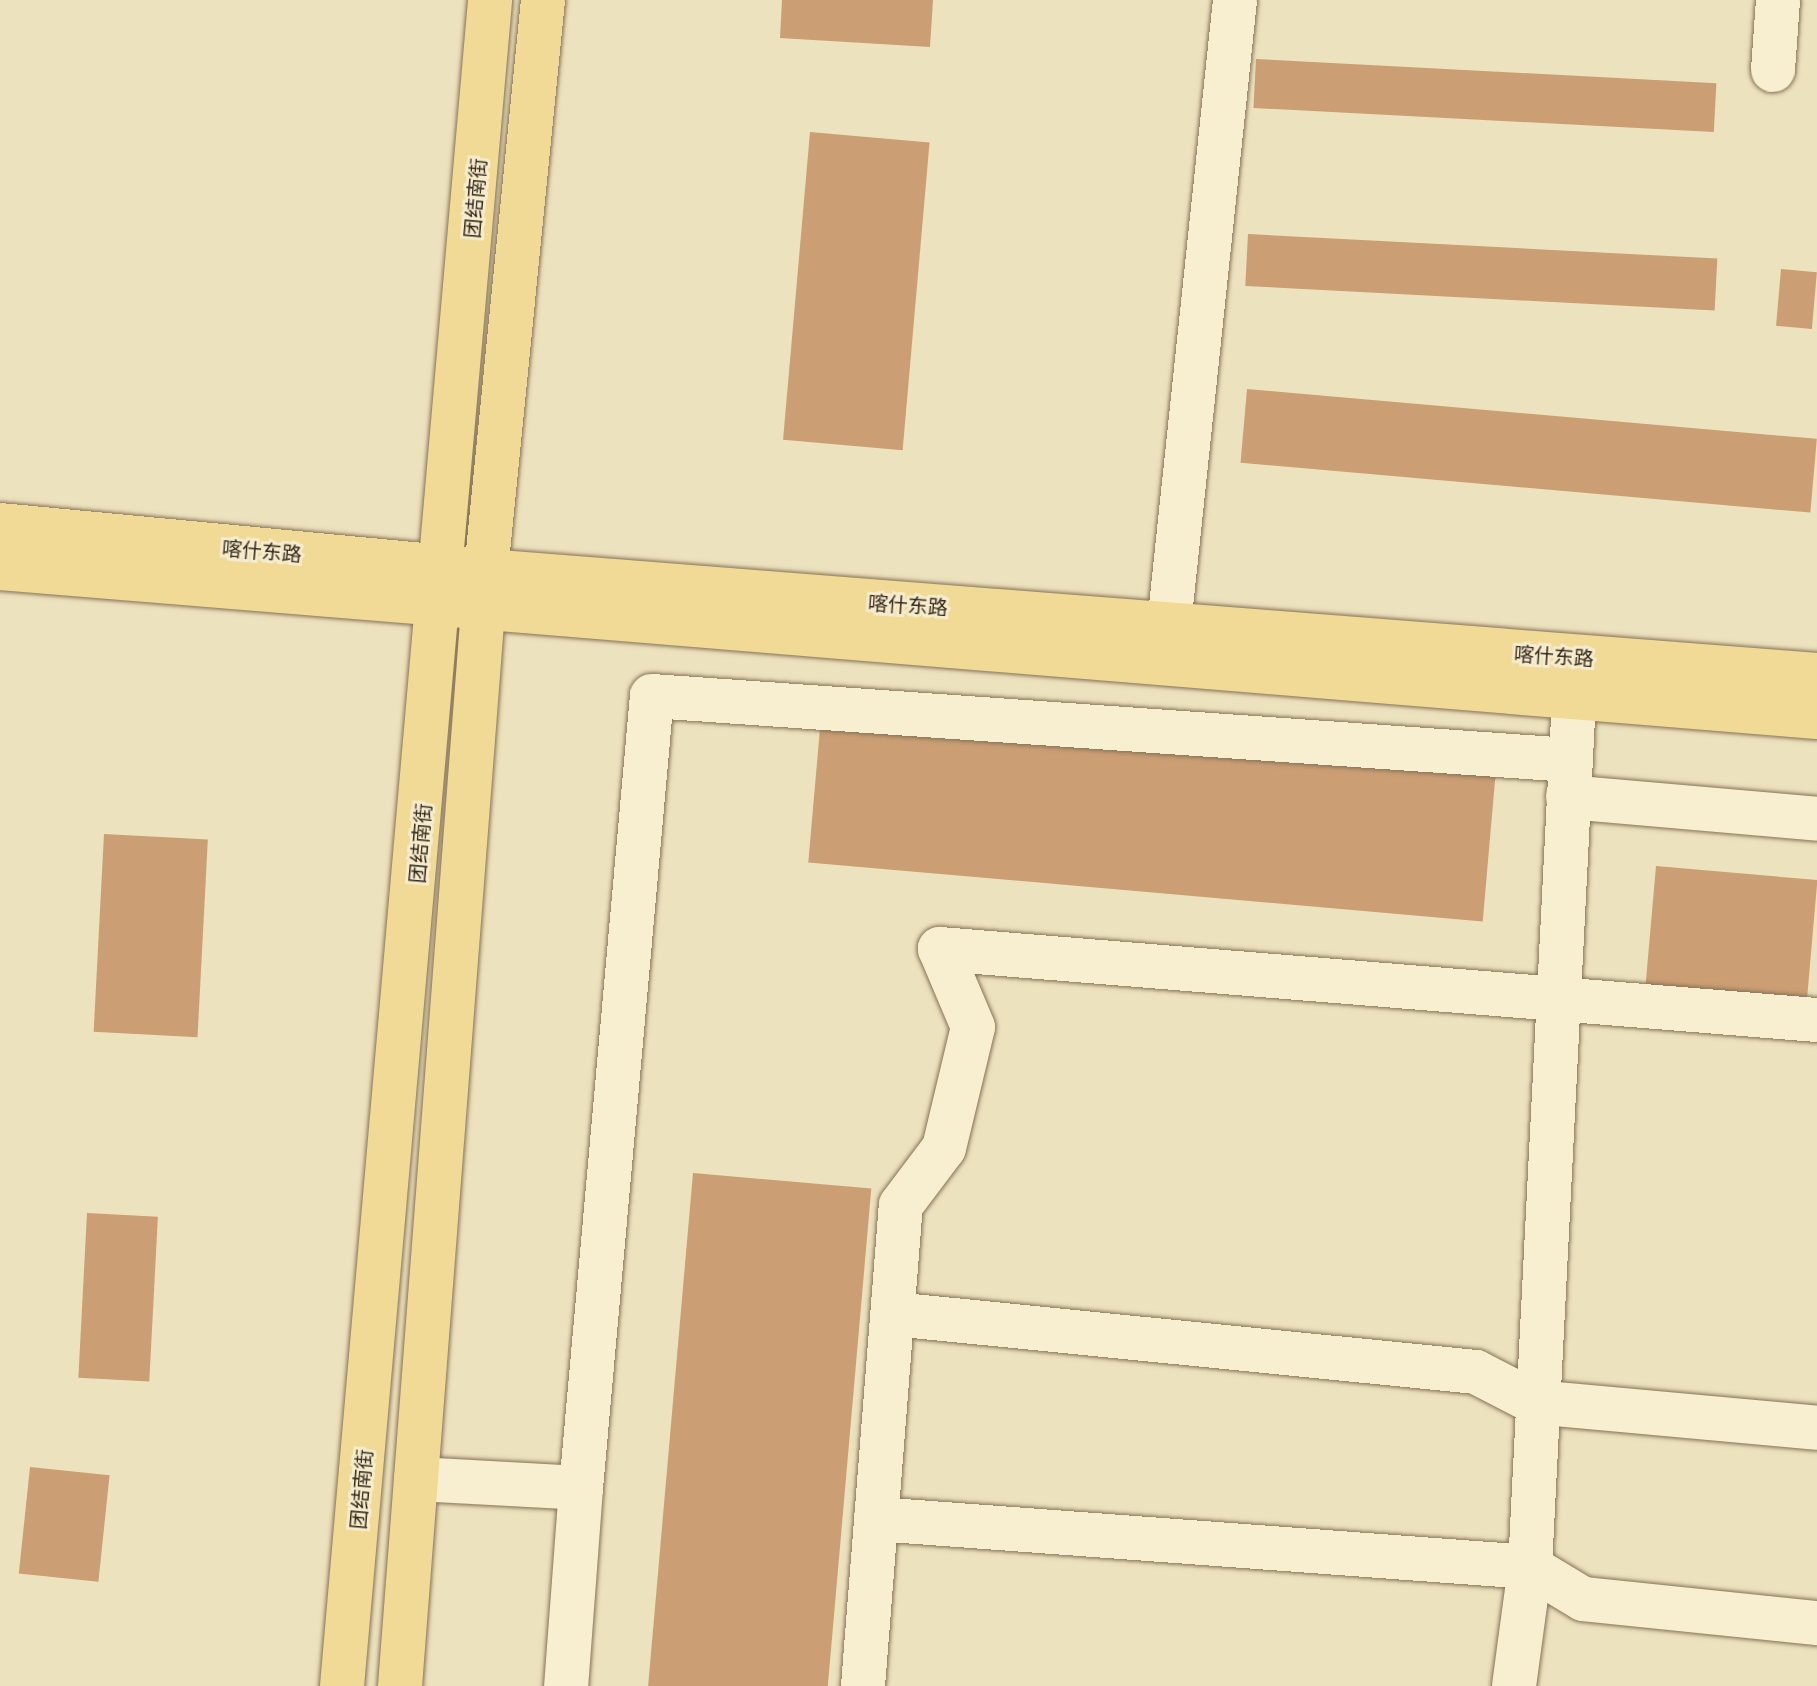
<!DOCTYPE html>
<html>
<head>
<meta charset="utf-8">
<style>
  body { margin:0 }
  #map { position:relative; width:1817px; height:1686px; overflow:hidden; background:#ede2be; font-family:"Playfair Display","Noto Sans SC",serif }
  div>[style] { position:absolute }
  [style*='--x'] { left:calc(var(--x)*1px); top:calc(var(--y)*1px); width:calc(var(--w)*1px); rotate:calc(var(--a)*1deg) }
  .building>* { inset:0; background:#cb9e74; transform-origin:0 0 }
  .roads { filter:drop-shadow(0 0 2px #857257) drop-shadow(0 0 2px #857257) }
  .minor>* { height:44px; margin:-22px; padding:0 22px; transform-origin:22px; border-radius:22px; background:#f8efd1 }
  .major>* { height:44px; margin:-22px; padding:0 22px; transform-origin:22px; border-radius:22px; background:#f1da95 }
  span { translate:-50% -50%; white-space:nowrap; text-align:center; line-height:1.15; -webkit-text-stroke:6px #f5eccd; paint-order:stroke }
  .street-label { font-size:20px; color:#34291c }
</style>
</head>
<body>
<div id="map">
  <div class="building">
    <i style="clip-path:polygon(782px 0,933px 0,930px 47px,780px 38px)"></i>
    <i style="left:1256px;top:59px;width:461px;height:49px;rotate:3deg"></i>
    <i style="left:810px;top:132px;width:120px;height:309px;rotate:5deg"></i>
    <i style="left:1248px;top:234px;width:470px;height:52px;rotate:3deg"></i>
    <i style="left:1781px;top:269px;width:36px;height:57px;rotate:5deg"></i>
    <i style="left:1247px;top:389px;width:572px;height:74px;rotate:5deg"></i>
    <i style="left:821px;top:717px;width:677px;height:146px;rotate:5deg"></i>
    <i style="left:104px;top:834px;width:104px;height:198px;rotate:3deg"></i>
    <i style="left:1656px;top:866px;width:162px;height:122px;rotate:5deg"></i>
    <i style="left:693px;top:1173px;width:179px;height:515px;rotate:5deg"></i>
    <i style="left:87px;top:1213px;width:71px;height:165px;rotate:3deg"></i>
    <i style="left:30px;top:1467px;width:80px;height:107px;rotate:6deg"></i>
  </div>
  <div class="roads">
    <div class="minor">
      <i style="--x:1773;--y:70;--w:70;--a:-85.9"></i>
      <i style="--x:1169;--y:625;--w:628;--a:-83.97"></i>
      <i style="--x:1568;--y:797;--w:250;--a:5"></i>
      <i style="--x:893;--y:1314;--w:586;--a:5.68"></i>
      <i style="--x:1476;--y:1372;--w:65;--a:27.3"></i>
      <i style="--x:1534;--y:1402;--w:284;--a:5.2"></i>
      <i style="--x:416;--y:1479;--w:165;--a:3.1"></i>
      <i style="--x:581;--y:1488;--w:199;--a:94.3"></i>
      <i style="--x:581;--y:1488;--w:795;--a:-84.88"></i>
      <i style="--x:652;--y:696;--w:920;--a:3.99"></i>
      <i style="--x:876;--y:1519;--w:656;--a:4.2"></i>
      <i style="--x:1530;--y:1567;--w:62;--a:31.1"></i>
      <i style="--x:1583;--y:1599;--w:235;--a:5.9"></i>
      <i style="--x:863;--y:1686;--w:482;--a:-85.5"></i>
      <i style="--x:901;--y:1205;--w:71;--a:-53"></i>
      <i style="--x:944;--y:1148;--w:124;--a:-76.5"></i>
      <i style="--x:973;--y:1027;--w:85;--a:-112.9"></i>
      <i style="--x:940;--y:949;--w:880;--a:4.63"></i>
      <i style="--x:1514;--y:1686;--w:120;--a:-82.3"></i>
      <i style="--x:1530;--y:1567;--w:870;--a:-87.1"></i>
    </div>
    <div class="major">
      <i style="--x:0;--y:525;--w:488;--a:5.4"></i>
      <i style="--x:486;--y:571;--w:1335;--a:4.47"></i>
      <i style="--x:0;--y:568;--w:1823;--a:4.69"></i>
      <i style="--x:342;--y:1686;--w:1692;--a:-84.98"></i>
      <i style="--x:400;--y:1686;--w:1118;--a:-85.59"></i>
      <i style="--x:486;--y:571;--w:574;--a:-84.3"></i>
    </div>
  </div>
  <div class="street-label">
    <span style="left:474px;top:198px;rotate:-85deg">团结南街</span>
    <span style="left:262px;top:550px;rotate:5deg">喀什东路</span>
    <span style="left:908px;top:604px;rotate:4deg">喀什东路</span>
    <span style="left:1554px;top:655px;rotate:4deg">喀什东路</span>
    <span style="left:419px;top:843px;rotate:-85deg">团结南街</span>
    <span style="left:360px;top:1489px;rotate:-85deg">团结南街</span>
  </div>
</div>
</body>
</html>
